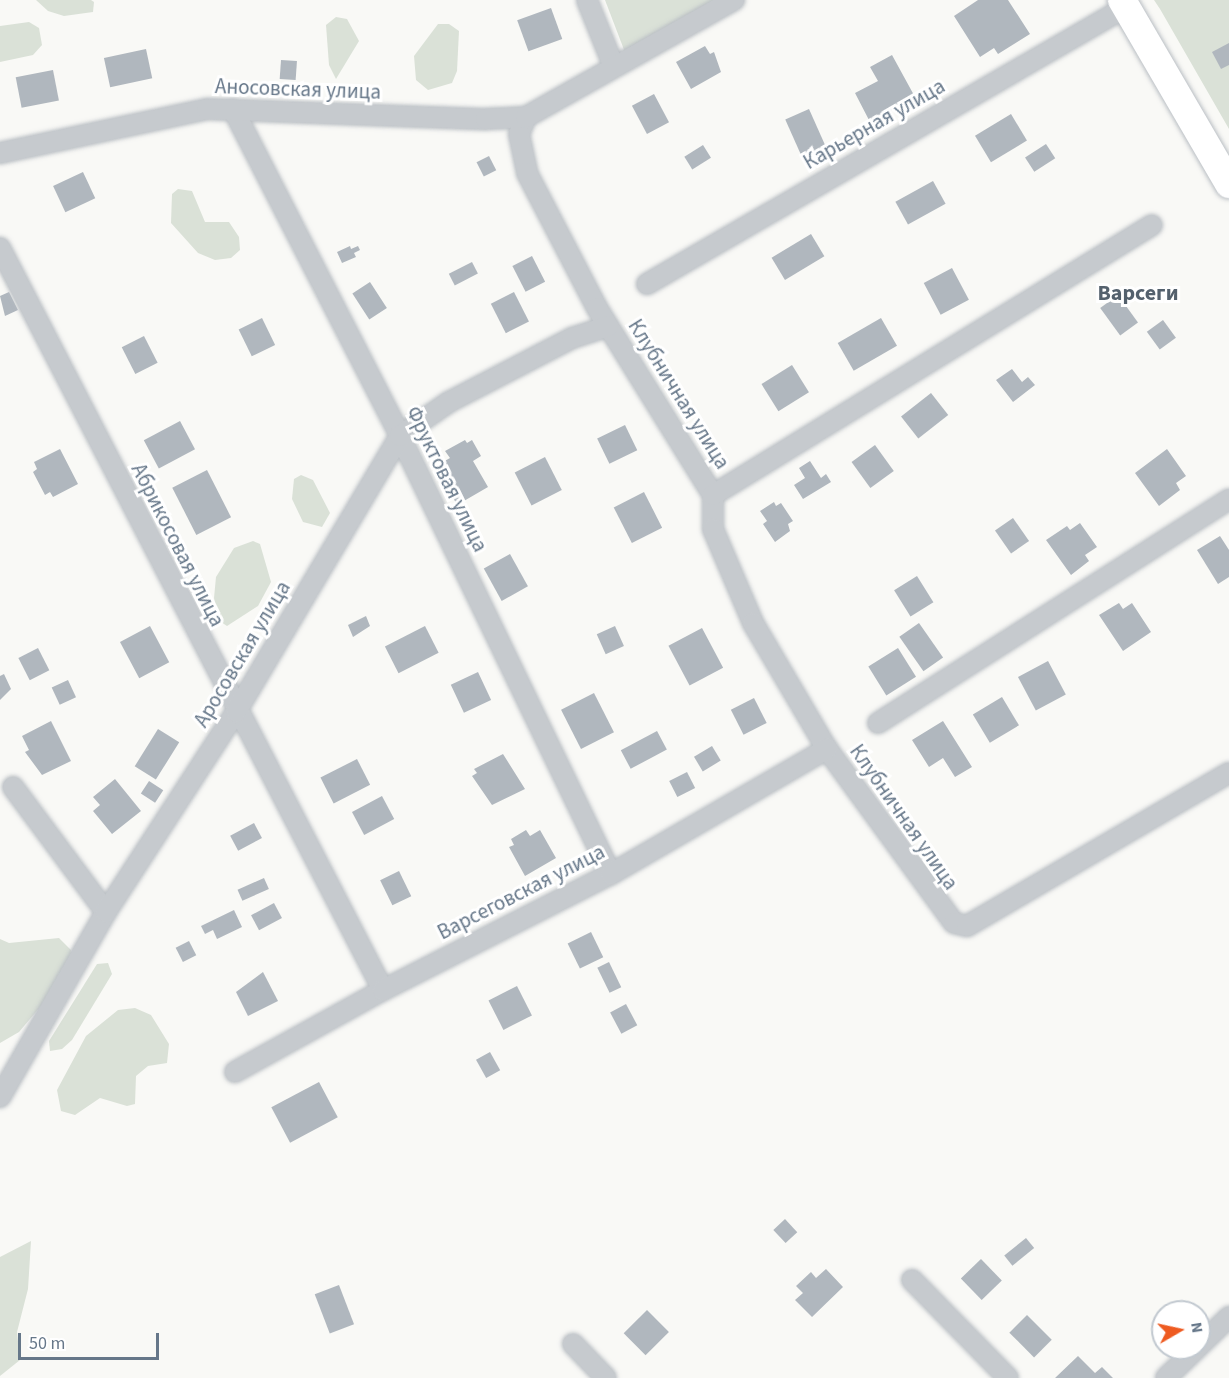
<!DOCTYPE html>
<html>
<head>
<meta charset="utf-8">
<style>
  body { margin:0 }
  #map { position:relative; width:1229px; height:1378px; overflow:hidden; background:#f9f9f6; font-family:"Source Sans 3",sans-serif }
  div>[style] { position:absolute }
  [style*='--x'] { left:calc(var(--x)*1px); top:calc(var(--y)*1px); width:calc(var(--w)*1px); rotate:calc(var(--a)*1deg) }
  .green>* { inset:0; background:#dae1d7 }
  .building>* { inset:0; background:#b0b7be; transform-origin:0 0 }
  .roads { filter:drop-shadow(0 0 2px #babfc4) drop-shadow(0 0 2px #babfc4) }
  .minor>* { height:20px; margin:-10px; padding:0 10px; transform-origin:10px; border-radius:10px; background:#c6cace }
  .secondary>* { height:28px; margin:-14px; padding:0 14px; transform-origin:14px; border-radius:14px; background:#fff }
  span { translate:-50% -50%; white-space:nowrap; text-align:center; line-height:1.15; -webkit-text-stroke:6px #fff; paint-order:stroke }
  .street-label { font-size:21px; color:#667789 }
  .neighbourhood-label { font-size:22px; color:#54616d; font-weight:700 }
  .north { position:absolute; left:1151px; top:1300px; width:60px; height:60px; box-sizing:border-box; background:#fff; border:2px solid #c2c9d0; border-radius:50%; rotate:81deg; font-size:16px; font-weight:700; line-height:24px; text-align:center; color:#667789 }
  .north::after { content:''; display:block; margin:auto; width:21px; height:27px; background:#ee5b21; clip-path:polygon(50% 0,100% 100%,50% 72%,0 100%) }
  .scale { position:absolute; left:18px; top:1333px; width:141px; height:27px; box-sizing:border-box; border:3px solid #667789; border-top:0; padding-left:8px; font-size:18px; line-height:21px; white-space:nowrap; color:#667789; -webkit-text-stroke:4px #fff; paint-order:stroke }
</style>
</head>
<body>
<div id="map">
  <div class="green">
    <i style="clip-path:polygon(36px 0,91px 0,94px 2px,93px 12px,64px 16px,48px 11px)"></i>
    <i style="clip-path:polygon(605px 0,718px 0,626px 55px)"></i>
    <i style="clip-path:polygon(1154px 0,1229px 0,1229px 129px,1160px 9px)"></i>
    <i style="clip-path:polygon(336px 17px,347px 19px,359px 41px,336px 79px,329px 65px,326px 25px)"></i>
    <i style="clip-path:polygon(29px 22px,39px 28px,42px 45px,33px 55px,0 62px,0 26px)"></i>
    <i style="clip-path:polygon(438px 24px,449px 24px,459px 31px,457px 71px,452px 83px,428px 90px,416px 80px,414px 56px)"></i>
    <i style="clip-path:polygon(178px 189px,192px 191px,205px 222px,229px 222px,239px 237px,240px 250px,231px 258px,215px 260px,198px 253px,171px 223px,172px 194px)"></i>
    <i style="clip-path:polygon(301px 475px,313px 480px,330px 513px,322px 527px,303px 522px,292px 499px,294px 479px)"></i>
    <i style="clip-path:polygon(253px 541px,260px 544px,271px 582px,258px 606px,227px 626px,218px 620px,214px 598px,216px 577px,234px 548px)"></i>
    <i style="clip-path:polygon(59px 938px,71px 950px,70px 958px,46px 1000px,19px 1032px,0 1043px,0 939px,9px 943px)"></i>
    <i style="clip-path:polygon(108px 963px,112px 974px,72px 1040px,62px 1049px,50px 1051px,49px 1041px,97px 964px)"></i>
    <i style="clip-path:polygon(135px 1008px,151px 1015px,169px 1044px,167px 1063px,148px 1066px,136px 1076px,135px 1104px,127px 1106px,100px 1098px,75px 1115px,61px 1111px,57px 1090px,86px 1036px,118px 1010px)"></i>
    <i style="clip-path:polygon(31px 1241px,28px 1289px,17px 1332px,20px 1360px,0 1376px,0 1257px)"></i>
  </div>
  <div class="building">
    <i style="clip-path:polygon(978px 0,1008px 0,1030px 34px,998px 54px,994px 48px,980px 57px,954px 16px)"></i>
    <i style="left:551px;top:8px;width:33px;height:36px;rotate:70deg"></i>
    <i style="clip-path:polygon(1229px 43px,1229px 65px,1221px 69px,1212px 52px)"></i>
    <i style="clip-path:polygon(705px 46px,710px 54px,714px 52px,721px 72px,691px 89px,676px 62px)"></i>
    <i style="left:146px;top:49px;width:30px;height:43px;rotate:78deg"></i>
    <i style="clip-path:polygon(892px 55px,915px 97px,870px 122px,855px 93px,878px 81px,870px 67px)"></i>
    <i style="left:281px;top:60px;width:16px;height:19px;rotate:4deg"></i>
    <i style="left:53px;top:70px;width:31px;height:38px;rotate:79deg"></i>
    <i style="left:654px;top:94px;width:32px;height:25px;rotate:62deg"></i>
    <i style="left:809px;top:109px;width:43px;height:26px;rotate:66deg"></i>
    <i style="left:1011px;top:114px;width:31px;height:42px;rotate:59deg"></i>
    <i style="left:1046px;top:144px;width:17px;height:25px;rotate:57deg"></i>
    <i style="left:703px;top:145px;width:15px;height:22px;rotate:58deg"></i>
    <i style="left:489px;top:156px;width:16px;height:14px;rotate:63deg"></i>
    <i style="left:83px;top:172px;width:29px;height:33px;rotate:65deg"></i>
    <i style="left:933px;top:181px;width:26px;height:43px;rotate:61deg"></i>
    <i style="left:811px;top:234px;width:26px;height:46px;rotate:59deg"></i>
    <i style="clip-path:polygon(350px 246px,351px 249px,358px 246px,360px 250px,354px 253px,356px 257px,342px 263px,337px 252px)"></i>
    <i style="left:532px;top:256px;width:29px;height:22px;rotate:63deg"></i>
    <i style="left:472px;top:262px;width:13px;height:26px;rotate:63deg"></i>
    <i style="left:952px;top:268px;width:36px;height:32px;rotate:62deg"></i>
    <i style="left:370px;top:282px;width:31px;height:21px;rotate:57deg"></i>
    <i style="clip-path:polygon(9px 292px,18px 310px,5px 316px,0 296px)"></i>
    <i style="left:514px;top:292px;width:33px;height:26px;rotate:63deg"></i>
    <i style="left:1118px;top:295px;width:34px;height:22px;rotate:54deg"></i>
    <i style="left:262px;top:318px;width:30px;height:26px;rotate:64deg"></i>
    <i style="left:881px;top:318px;width:32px;height:50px;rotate:60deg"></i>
    <i style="left:1163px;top:320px;width:22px;height:20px;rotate:54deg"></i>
    <i style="left:144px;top:336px;width:30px;height:25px;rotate:63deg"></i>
    <i style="left:792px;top:365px;width:32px;height:36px;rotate:58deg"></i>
    <i style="clip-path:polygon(1012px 369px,1022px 382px,1028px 377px,1035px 385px,1013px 402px,996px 380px)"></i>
    <i style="left:931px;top:393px;width:28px;height:38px;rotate:52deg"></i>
    <i style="left:180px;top:421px;width:32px;height:41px;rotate:62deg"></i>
    <i style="left:625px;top:425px;width:28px;height:31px;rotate:64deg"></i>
    <i style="clip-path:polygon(465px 440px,467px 443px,472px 440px,481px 456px,473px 461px,488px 487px,457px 505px,436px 466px,450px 458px,445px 451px)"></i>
    <i style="left:875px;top:445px;width:32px;height:29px;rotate:54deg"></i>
    <i style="clip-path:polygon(60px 449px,78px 484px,53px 497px,50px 492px,45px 495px,33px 472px,37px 469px,34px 462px)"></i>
    <i style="clip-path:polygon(1167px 449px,1186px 476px,1176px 483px,1180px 490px,1159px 506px,1135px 473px)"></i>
    <i style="left:545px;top:457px;width:37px;height:34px;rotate:63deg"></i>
    <i style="clip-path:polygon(810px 461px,821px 478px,826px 474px,831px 482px,803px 499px,794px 485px,805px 478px,799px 468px)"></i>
    <i style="left:207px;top:470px;width:53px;height:39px;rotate:63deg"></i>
    <i style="left:644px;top:492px;width:40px;height:34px;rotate:63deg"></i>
    <i style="clip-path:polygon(774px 502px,776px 506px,781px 503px,793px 521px,788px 524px,790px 531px,775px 542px,763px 524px,767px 521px,760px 511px)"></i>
    <i style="left:1013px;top:518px;width:28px;height:22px;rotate:55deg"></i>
    <i style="clip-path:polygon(1080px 523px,1097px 547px,1085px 555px,1089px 561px,1071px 575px,1046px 540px,1067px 526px,1070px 530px)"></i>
    <i style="clip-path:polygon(1220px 536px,1229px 550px,1229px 577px,1218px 584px,1197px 550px)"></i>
    <i style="left:510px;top:554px;width:37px;height:30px;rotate:61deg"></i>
    <i style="left:917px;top:576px;width:31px;height:27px;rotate:58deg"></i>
    <i style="clip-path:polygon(1119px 603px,1123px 609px,1132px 603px,1151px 632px,1123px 651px,1099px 615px)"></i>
    <i style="clip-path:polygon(366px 616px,370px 626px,353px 637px,348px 625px)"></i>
    <i style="left:919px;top:623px;width:42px;height:24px;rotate:55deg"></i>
    <i style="left:150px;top:626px;width:41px;height:34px;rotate:62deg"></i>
    <i style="left:425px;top:626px;width:30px;height:45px;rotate:63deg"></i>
    <i style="left:615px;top:626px;width:22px;height:20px;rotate:66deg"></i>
    <i style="left:702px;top:628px;width:45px;height:38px;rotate:62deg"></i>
    <i style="left:38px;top:648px;width:25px;height:22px;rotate:63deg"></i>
    <i style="left:898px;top:648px;width:34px;height:35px;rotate:58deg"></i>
    <i style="left:1048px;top:661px;width:38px;height:34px;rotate:62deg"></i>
    <i style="left:478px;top:672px;width:31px;height:30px;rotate:65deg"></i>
    <i style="clip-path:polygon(4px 674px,11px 689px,0 700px,0 676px)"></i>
    <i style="left:68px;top:680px;width:19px;height:18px;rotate:65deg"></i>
    <i style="left:594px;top:693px;width:44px;height:37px;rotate:63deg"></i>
    <i style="left:1002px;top:697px;width:33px;height:34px;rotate:59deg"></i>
    <i style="left:754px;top:698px;width:28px;height:26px;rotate:63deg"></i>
    <i style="clip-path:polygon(51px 721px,71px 761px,42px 775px,25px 752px,29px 750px,22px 736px)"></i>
    <i style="clip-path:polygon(943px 721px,972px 767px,955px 777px,943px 758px,929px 767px,912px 740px)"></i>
    <i style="left:158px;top:729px;width:25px;height:44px;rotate:32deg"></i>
    <i style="left:657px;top:731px;width:21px;height:41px;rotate:62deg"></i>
    <i style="left:712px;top:746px;width:17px;height:21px;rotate:59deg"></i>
    <i style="clip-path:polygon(503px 754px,525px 789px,492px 805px,472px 776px,477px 773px,474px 769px)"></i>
    <i style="left:357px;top:759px;width:29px;height:41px;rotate:63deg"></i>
    <i style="left:687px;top:772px;width:18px;height:20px;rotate:63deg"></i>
    <i style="clip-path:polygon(115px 779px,141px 811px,112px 834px,93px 811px,100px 805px,93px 797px)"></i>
    <i style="left:149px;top:781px;width:17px;height:15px;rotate:33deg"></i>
    <i style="left:382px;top:796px;width:26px;height:34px;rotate:62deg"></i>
    <i style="left:254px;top:823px;width:17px;height:27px;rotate:62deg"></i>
    <i style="clip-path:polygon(526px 830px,530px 836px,540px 830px,556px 858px,525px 876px,509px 847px,514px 845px,511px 839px)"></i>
    <i style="left:399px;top:871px;width:28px;height:21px;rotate:64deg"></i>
    <i style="left:264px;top:878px;width:12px;height:29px;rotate:66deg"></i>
    <i style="left:274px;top:903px;width:17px;height:26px;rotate:62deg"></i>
    <i style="clip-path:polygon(234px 910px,242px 927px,217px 939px,213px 930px,205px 934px,201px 926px)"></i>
    <i style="left:591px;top:932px;width:28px;height:26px;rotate:64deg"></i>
    <i style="left:189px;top:941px;width:16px;height:15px;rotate:63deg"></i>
    <i style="left:609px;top:962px;width:28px;height:13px;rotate:64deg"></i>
    <i style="clip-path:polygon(263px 972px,278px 1001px,248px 1016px,236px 992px)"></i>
    <i style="left:517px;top:986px;width:33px;height:32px;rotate:63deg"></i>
    <i style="left:626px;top:1004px;width:24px;height:18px;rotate:62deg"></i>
    <i style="left:490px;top:1052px;width:21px;height:16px;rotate:61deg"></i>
    <i style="left:319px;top:1082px;width:40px;height:54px;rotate:62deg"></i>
    <i style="left:785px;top:1219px;width:18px;height:16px;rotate:47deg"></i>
    <i style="left:1026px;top:1238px;width:13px;height:28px;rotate:51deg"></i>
    <i style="left:981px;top:1259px;width:30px;height:28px;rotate:46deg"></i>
    <i style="clip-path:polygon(826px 1269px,843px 1287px,812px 1317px,795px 1300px,803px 1293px,796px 1286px,811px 1272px,816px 1278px)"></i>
    <i style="left:339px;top:1285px;width:42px;height:26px;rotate:69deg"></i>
    <i style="left:647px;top:1310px;width:31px;height:33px;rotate:45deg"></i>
    <i style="left:1027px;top:1315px;width:35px;height:25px;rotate:45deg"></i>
    <i style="clip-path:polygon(1078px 1356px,1095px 1373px,1102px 1367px,1113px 1378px,1055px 1378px)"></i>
  </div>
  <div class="roads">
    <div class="minor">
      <i style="--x:587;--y:0;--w:72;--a:68.1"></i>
      <i style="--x:233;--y:109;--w:367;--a:62.9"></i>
      <i style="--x:400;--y:436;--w:486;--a:64.3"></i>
      <i style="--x:526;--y:117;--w:18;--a:112"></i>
      <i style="--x:519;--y:134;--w:40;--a:78"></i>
      <i style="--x:527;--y:173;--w:152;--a:62.6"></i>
      <i style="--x:597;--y:308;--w:220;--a:58.2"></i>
      <i style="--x:713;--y:495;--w:34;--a:90"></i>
      <i style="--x:713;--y:529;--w:102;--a:66.9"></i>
      <i style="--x:753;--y:623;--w:146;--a:59.6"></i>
      <i style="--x:827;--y:749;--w:215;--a:53.9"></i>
      <i style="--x:954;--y:923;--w:13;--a:13"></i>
      <i style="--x:967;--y:926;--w:303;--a:-30.3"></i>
      <i style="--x:0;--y:153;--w:212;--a:-12"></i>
      <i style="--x:207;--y:109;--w:279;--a:2.1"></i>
      <i style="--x:486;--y:119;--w:40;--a:-2.9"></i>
      <i style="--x:526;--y:117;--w:239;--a:-29.4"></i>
      <i style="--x:0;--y:248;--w:835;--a:62.7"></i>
      <i style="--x:647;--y:284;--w:553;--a:-30.04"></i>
      <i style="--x:713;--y:495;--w:515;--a:-31.59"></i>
      <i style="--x:878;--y:723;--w:416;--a:-32.5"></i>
      <i style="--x:13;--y:787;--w:156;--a:53.4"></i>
      <i style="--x:235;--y:1072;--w:169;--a:-29"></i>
      <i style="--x:383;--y:990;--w:256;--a:-27"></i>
      <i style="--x:611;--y:874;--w:250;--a:-30.1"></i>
      <i style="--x:0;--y:1097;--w:213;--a:-60.2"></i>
      <i style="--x:106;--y:912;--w:239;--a:-57"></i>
      <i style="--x:236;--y:712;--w:321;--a:-59.3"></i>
      <i style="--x:400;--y:436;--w:60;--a:-34.8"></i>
      <i style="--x:449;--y:402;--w:139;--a:-27.5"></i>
      <i style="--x:572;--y:338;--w:38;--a:-18"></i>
      <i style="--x:912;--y:1280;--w:137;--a:45.6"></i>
      <i style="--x:573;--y:1344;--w:47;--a:45.9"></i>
      <i style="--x:1199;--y:1346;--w:42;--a:-44"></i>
      <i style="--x:1166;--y:1378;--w:43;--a:-44.1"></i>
    </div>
    <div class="secondary">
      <i style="--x:1122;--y:0;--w:213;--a:59.8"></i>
    </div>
  </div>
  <div class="street-label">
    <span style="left:298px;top:89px;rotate:2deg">Аносовская улица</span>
    <span style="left:874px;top:124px;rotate:-30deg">Карьерная улица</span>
    <span style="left:679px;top:394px;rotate:58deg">Клубничная улица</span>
    <span style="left:447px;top:479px;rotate:64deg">Фруктовая улица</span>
    <span style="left:178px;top:545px;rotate:63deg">Абрикосовая улица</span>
    <span style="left:242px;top:654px;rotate:-59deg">Аросовская улица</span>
    <span style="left:904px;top:817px;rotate:55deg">Клубничная улица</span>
    <span style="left:521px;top:892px;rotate:-27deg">Варсеговская улица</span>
  </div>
  <div class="neighbourhood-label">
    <span style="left:1138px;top:294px">Варсеги</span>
  </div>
  <div class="north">N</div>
  <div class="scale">50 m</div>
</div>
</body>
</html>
